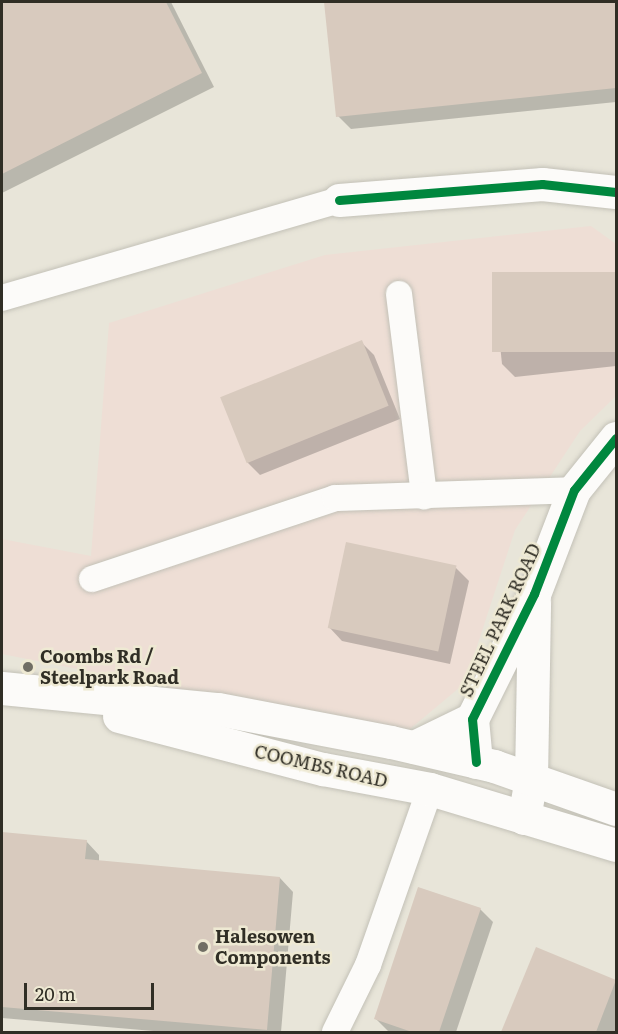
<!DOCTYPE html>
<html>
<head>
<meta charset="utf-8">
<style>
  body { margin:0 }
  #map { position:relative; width:618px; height:1034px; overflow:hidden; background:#e8e5d9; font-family:Literata,serif }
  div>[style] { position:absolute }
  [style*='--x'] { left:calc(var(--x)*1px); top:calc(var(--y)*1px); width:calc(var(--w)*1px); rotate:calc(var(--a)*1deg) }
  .commercial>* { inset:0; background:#eeded5 }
  .shadow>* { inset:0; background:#0003 }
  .building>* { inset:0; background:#d8cabe; transform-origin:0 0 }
  .roads { filter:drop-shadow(0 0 2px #c3c1b7) drop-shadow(0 0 2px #c3c1b7) }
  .service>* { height:26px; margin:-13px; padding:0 13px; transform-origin:13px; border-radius:13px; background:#fcfbf9 }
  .minor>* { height:33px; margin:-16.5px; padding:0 16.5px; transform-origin:16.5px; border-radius:16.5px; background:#fcfbf9 }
  .primary>* { height:33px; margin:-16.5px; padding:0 16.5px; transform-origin:16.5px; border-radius:16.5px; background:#fcfbf9 }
  .cycleway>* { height:9px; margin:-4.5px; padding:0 4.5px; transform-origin:4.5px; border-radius:4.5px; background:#00873e }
  .dots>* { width:16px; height:16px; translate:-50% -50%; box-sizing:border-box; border:3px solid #eee9d3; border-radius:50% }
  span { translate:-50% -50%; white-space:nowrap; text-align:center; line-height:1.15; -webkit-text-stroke:5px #eee9d3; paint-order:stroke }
  .street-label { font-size:18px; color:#302e25 }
  .poi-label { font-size:18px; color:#302e25; font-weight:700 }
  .left { translate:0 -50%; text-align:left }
  .frame { position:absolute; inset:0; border:3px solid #302e25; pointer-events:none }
  .scale { position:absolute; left:24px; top:983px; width:130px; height:27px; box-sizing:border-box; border:3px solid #302e25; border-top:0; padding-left:8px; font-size:18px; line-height:21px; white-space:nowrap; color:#302e25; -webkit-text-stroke:4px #eee9d3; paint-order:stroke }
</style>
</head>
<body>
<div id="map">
  <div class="commercial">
    <i style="clip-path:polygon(591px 226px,616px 244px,616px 396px,580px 431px,515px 530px,465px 683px,404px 734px,2px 654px,2px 539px,91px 556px,109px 323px,325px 255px)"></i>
  </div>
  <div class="shadow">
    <i style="clip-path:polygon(2px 2px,171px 2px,214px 87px,2px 193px)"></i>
    <i style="clip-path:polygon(326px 2px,616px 2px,616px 102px,351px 129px,338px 116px)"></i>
    <i style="clip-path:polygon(616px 273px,616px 366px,515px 377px,502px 364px,494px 287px)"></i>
    <i style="clip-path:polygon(361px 342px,374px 355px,400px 419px,260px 475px,247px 462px)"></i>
    <i style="clip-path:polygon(455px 567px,469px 581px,450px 664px,342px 641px,329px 627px)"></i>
    <i style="clip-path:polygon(2px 835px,86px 841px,99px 855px,99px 862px,280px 878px,293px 892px,281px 1032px,165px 1032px,2px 1018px)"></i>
    <i style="clip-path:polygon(480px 909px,493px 922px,456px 1032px,389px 1032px,376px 1019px)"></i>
    <i style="clip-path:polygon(536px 949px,616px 982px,615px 1032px,502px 1032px)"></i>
  </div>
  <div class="building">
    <i style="clip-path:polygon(2px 2px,166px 2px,202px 73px,2px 174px)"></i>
    <i style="clip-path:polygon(324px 2px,616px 2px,616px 88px,336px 117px)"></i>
    <i style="left:616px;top:272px;width:80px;height:124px;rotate:90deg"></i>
    <i style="left:362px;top:340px;width:71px;height:153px;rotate:68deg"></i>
    <i style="left:346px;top:542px;width:113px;height:88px;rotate:12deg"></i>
    <i style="clip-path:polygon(2px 832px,87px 840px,85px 859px,280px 877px,267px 1030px,2px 1007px)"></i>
    <i style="clip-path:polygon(418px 887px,481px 908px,439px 1032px,412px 1032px,374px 1019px)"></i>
    <i style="clip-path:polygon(536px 947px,616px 980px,596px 1032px,501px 1032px)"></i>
  </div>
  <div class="roads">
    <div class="service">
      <i style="--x:399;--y:294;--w:204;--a:82.9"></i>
      <i style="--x:2;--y:298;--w:351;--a:-16.2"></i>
      <i style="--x:92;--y:579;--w:256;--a:-18.4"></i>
      <i style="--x:335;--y:498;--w:239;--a:-1.9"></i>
      <i style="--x:335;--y:1032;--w:75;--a:-63.8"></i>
      <i style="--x:368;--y:965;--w:187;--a:-70.6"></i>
    </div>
    <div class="minor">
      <i style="--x:339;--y:200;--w:204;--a:-4.5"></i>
      <i style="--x:542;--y:184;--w:74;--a:6.2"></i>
      <i style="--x:414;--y:747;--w:64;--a:-25.8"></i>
      <i style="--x:476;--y:762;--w:43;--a:-95.3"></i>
      <i style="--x:472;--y:719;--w:140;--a:-63.6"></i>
      <i style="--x:534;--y:594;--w:111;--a:-69"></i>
      <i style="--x:574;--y:490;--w:67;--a:-51.1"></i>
      <i style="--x:524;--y:818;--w:40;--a:-80"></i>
      <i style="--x:531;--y:779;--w:177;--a:-89"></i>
    </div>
    <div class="primary">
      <i style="--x:2;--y:688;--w:217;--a:5.6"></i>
      <i style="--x:218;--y:709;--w:176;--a:10.8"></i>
      <i style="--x:391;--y:742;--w:106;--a:13.1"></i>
      <i style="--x:494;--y:766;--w:129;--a:19.4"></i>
      <i style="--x:119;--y:716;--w:211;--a:14.6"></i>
      <i style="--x:323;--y:769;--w:109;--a:10.6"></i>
      <i style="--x:430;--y:789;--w:194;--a:16.8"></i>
    </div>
  </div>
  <div class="cycleway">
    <i style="--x:339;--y:200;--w:204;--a:-4.5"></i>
    <i style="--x:542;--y:184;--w:74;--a:6.2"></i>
    <i style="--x:476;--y:762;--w:43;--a:-95.3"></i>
    <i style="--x:472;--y:719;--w:140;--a:-63.6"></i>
    <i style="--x:534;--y:594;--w:111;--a:-69"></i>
    <i style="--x:574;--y:490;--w:67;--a:-51.1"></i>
  </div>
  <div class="dots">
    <i style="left:28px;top:667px;background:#706e64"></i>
    <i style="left:203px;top:947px;background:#706e64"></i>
  </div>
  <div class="street-label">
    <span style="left:500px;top:620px;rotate:-65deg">STEEL PARK ROAD</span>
    <span style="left:321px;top:766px;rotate:13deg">COOMBS ROAD</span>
  </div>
  <div class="poi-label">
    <span class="left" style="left:40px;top:667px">Coombs Rd /<br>Steelpark Road</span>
    <span class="left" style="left:215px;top:947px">Halesowen<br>Components</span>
  </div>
  <div class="frame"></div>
  <div class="scale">20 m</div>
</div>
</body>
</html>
